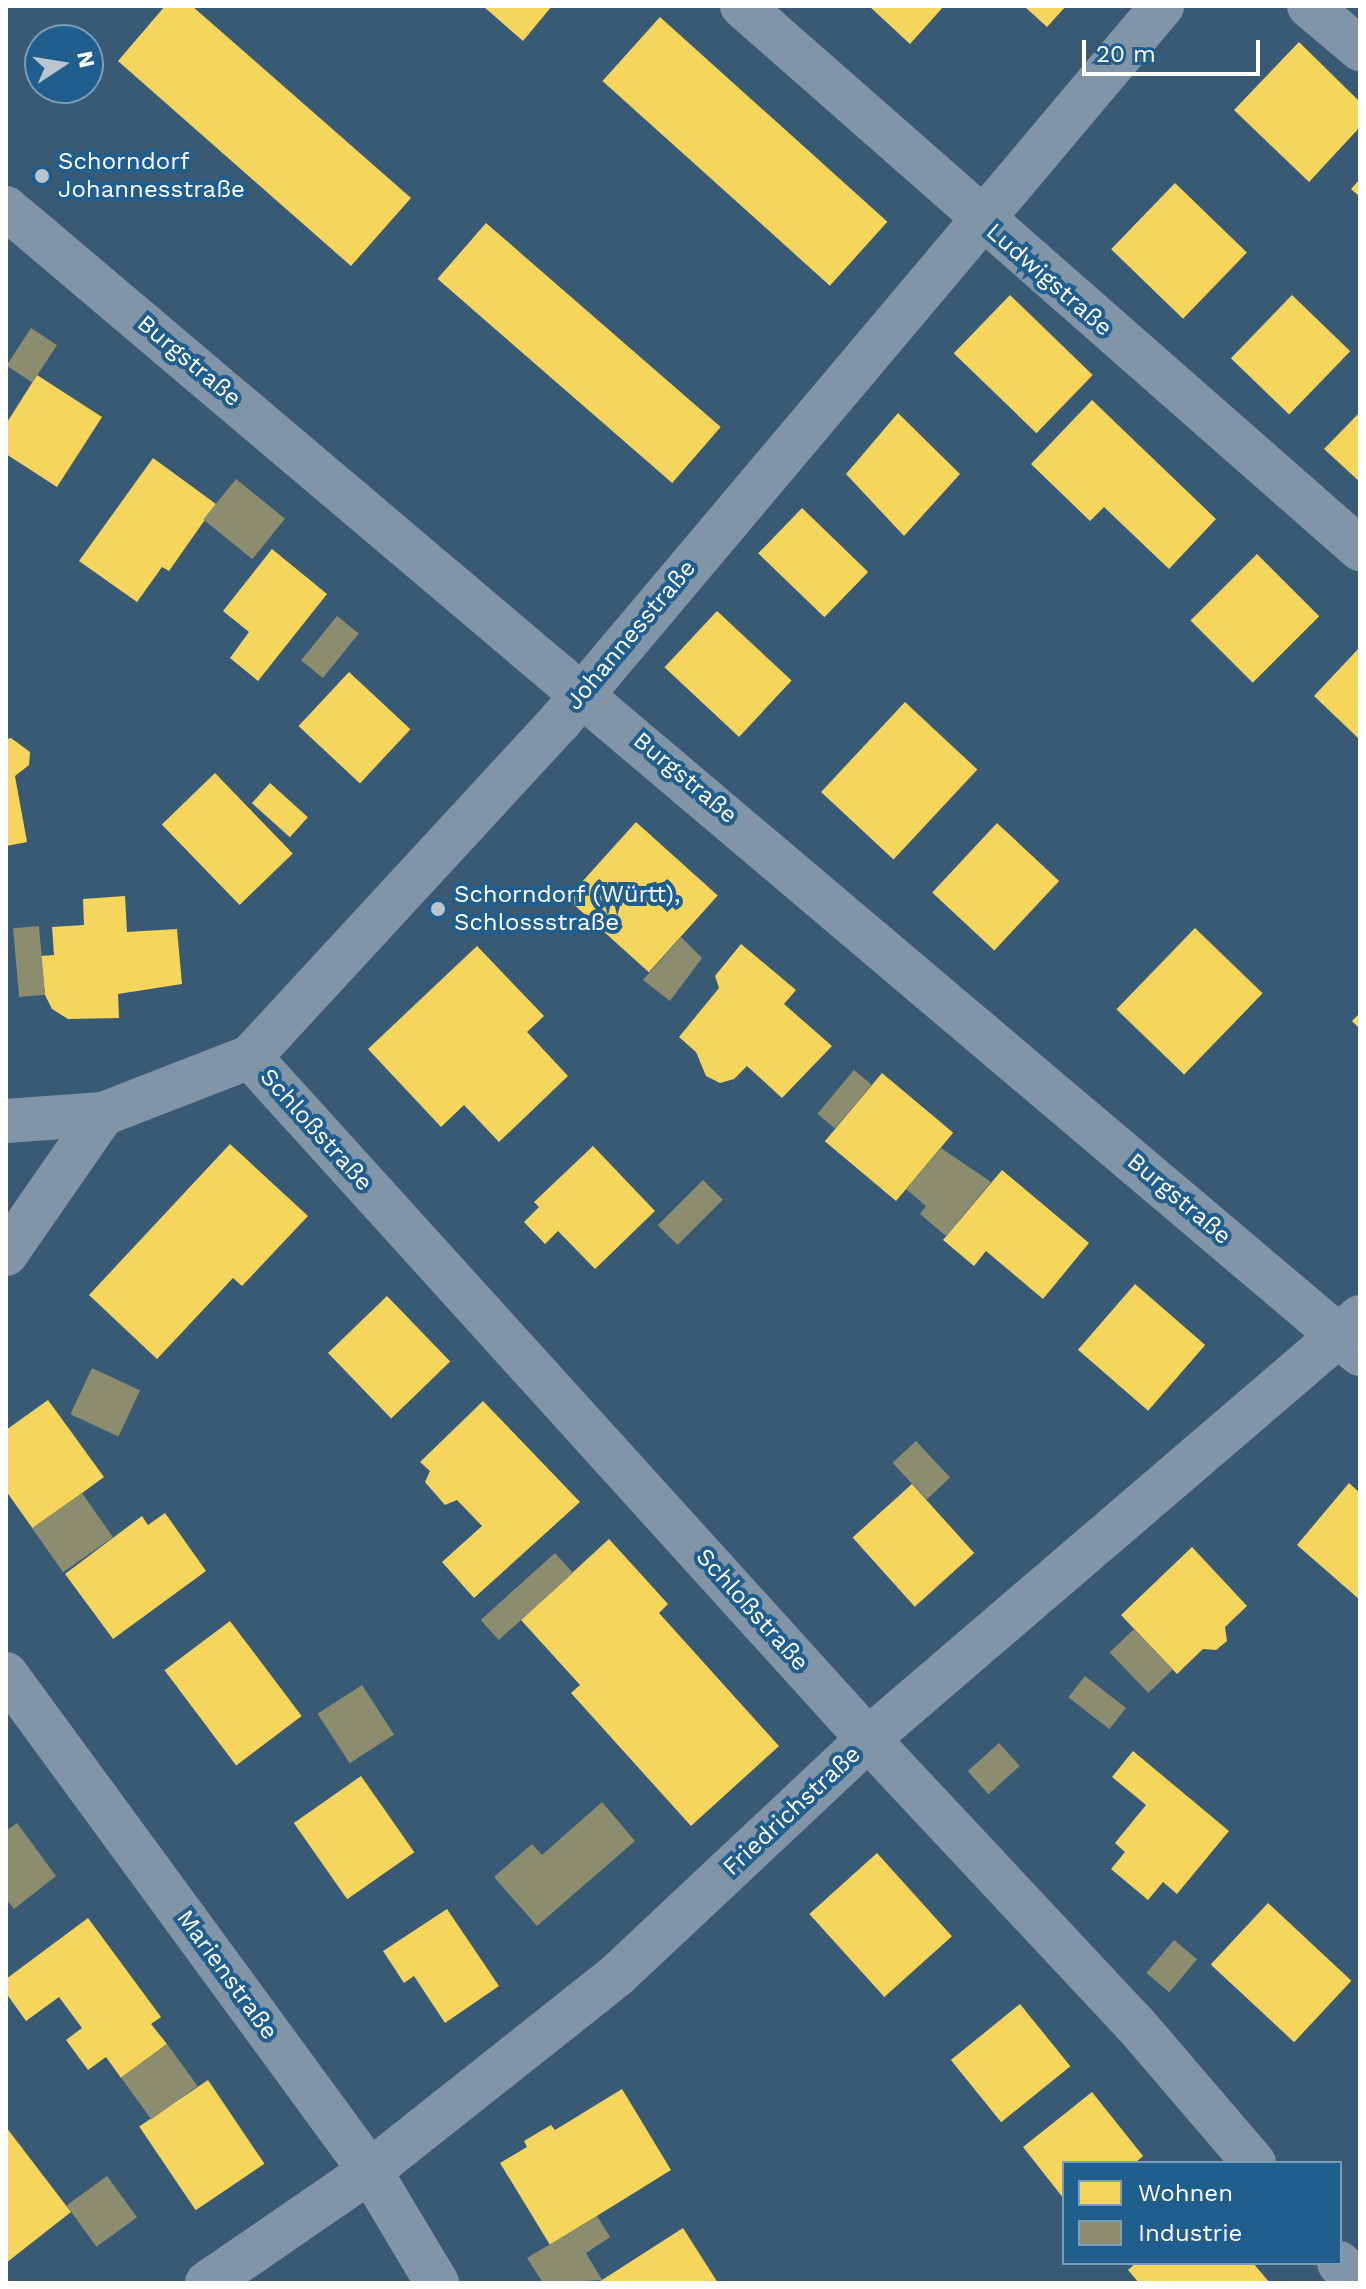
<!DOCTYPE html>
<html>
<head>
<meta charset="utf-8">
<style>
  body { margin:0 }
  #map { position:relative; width:1366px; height:2289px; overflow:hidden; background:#395a75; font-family:"Work Sans",sans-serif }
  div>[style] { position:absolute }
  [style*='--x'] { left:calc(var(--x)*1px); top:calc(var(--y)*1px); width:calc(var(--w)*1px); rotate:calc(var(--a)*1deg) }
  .homes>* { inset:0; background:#f6d55c; transform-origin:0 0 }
  .industry>* { inset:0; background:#8c8c6e; transform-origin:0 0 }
  .minor>* { height:44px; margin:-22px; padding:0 22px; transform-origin:22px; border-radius:22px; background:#8096a8 }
  .dots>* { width:22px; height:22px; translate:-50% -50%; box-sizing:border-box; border:4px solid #205e8e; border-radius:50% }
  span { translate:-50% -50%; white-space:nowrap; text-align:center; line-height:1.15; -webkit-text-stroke:8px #205e8e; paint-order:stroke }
  .poi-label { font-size:24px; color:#fff }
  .left { translate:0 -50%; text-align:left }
  .street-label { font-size:24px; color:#fff }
  .frame { position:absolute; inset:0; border:8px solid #fff; pointer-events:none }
  .legend { position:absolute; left:1062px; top:2161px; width:280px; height:104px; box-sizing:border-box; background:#205e8e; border:2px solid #799ebb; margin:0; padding:10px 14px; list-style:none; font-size:24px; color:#fff }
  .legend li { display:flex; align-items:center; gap:16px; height:40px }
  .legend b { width:40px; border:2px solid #799ebb }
  .north { position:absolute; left:24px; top:24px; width:80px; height:80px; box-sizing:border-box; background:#205e8e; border:2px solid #799ebb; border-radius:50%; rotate:78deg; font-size:22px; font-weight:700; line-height:32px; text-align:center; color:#fff }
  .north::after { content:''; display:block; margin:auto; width:28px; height:36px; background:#bac5cf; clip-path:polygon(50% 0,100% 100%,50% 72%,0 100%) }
  .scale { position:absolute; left:1082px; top:40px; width:178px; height:36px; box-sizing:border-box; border:4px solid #fff; border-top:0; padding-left:10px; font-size:24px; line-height:28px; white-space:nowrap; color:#fff; -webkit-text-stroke:6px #205e8e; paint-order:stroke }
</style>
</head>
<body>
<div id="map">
  <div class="homes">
    <i style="clip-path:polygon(165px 6px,192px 6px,411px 198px,351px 266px,118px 61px)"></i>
    <i style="clip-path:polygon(483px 6px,552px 6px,523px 41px)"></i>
    <i style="clip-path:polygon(869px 6px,944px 6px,910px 44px)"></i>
    <i style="clip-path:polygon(1024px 6px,1066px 6px,1047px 27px)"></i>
    <i style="left:660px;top:17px;width:306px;height:86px;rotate:42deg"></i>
    <i style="clip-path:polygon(1299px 42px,1360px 102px,1360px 127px,1309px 182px,1234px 110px)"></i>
    <i style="clip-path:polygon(1360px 179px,1360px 197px,1351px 189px)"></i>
    <i style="left:1175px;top:183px;width:100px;height:92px;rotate:44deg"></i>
    <i style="left:486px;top:223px;width:311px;height:74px;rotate:41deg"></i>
    <i style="left:1010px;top:295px;width:115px;height:81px;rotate:44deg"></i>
    <i style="left:1292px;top:295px;width:81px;height:88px;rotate:44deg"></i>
    <i style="clip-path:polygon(37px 375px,102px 417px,57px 487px,6px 454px,6px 424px)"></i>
    <i style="clip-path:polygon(1092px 400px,1216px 519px,1169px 569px,1104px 507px,1090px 521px,1031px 464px)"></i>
    <i style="clip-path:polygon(1360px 412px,1360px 482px,1324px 449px)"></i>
    <i style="clip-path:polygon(898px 413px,960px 474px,904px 536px,846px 474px)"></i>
    <i style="clip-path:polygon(153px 458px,216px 504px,169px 571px,162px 567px,137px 602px,79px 561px)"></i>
    <i style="left:802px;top:508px;width:92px;height:63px;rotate:44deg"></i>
    <i style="clip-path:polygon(272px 549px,327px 594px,258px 681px,230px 658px,249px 632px,223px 611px)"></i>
    <i style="left:1257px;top:554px;width:88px;height:94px;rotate:45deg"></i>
    <i style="left:717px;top:611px;width:102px;height:77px;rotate:43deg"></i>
    <i style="clip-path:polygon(1360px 647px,1360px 736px,1358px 738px,1314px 696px)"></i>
    <i style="left:349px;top:672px;width:84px;height:74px;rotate:43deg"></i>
    <i style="left:905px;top:702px;width:99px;height:123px;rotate:43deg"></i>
    <i style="clip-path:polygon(11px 738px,30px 752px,29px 765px,15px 776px,27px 842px,6px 846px,6px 739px)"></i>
    <i style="left:215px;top:773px;width:112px;height:74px;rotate:46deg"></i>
    <i style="left:270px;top:783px;width:51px;height:27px;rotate:42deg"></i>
    <i style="left:636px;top:822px;width:110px;height:103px;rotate:42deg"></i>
    <i style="left:997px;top:823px;width:85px;height:95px;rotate:43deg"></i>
    <i style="clip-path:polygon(125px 896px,127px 932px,177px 929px,182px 984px,118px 994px,119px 1018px,68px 1019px,52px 1009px,45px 995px,41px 956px,54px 955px,52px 927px,84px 925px,83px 899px)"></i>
    <i style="left:1195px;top:928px;width:94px;height:113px;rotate:44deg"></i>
    <i style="clip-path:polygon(741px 944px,796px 990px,784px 1004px,832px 1046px,782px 1098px,747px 1066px,734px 1079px,720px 1083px,706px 1076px,696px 1052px,679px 1037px,719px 988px,715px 976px)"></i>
    <i style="clip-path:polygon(477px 946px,544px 1016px,527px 1032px,568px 1076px,499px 1142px,464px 1105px,441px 1127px,368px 1049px)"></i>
    <i style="clip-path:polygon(1360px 1013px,1360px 1029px,1352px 1021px)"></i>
    <i style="left:882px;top:1073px;width:93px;height:89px;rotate:40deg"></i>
    <i style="clip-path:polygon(230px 1144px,308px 1216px,242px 1286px,233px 1278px,157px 1359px,89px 1295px)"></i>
    <i style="clip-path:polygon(593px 1146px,655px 1211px,595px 1269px,558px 1231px,545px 1244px,524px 1222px,539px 1207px,534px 1202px)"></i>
    <i style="clip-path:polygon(1002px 1170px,1089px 1243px,1043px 1299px,986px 1251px,974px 1266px,943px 1240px)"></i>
    <i style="left:1135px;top:1284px;width:93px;height:87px;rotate:41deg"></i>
    <i style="left:387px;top:1296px;width:91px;height:82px;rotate:46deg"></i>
    <i style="clip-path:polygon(48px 1400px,104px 1477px,33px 1529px,6px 1491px,6px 1430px)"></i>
    <i style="clip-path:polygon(483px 1401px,580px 1502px,474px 1598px,442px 1562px,482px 1526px,457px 1500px,445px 1505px,425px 1482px,430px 1471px,420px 1462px)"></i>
    <i style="clip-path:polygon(1349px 1483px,1360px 1493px,1360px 1600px,1297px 1545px)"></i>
    <i style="left:912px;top:1484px;width:93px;height:80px;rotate:48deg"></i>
    <i style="clip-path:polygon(165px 1513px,206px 1571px,113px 1639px,65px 1574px,142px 1516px,148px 1525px)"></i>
    <i style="clip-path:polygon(609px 1539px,668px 1604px,659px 1613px,779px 1746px,691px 1826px,571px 1693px,580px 1685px,521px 1620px)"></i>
    <i style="clip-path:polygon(1192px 1547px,1247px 1606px,1225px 1627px,1227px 1641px,1216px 1650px,1203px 1649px,1177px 1674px,1121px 1615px)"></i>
    <i style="left:230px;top:1621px;width:119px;height:82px;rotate:53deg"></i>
    <i style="clip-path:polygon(1133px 1751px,1229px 1831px,1177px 1894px,1163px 1882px,1148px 1900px,1111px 1869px,1125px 1852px,1115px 1843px,1146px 1805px,1112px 1777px)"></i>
    <i style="left:361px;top:1776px;width:93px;height:82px;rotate:55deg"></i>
    <i style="left:877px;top:1853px;width:112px;height:91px;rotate:48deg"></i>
    <i style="left:1268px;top:1903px;width:114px;height:84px;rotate:43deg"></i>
    <i style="clip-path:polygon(447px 1909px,499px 1986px,445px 2023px,414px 1976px,404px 1983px,383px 1951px)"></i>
    <i style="clip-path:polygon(88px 1918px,161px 2017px,151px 2024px,167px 2044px,121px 2078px,106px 2057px,88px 2070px,66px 2040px,82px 2028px,59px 1997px,26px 2021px,6px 1993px,6px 1979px)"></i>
    <i style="left:1020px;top:2004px;width:80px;height:89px;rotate:51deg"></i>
    <i style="left:208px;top:2080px;width:101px;height:83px;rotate:56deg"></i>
    <i style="clip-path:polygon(622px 2089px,671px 2170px,550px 2245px,500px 2163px,527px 2147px,524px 2141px,551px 2125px,555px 2130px)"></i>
    <i style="clip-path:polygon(1092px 2092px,1143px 2156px,1135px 2163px,1064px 2163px,1064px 2199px,1023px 2147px)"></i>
    <i style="clip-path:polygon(6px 2127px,71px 2212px,6px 2263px)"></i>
    <i style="clip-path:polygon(683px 2228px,718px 2283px,596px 2283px,602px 2280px)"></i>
    <i style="clip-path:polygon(1136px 2263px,1253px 2263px,1270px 2283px,1139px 2283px,1128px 2270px)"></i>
  </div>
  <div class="industry">
    <i style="left:31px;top:328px;width:31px;height:45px;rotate:33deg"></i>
    <i style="left:236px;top:479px;width:63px;height:52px;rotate:39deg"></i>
    <i style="left:337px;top:616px;width:28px;height:57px;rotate:39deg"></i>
    <i style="left:39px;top:926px;width:69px;height:26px;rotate:85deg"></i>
    <i style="clip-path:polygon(681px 937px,702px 958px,670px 1001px,643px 980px)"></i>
    <i style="left:854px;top:1070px;width:23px;height:57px;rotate:40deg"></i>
    <i style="clip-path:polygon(941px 1148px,991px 1182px,946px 1236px,920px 1214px,926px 1206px,906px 1189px)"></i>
    <i style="left:703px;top:1180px;width:28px;height:64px;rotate:45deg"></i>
    <i style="left:92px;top:1368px;width:53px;height:51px;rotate:25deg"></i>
    <i style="left:916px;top:1441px;width:50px;height:32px;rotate:47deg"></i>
    <i style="left:82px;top:1493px;width:54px;height:61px;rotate:55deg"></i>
    <i style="left:555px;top:1553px;width:27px;height:100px;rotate:48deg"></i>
    <i style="left:1134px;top:1629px;width:56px;height:34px;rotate:46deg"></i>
    <i style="left:1085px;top:1676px;width:52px;height:27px;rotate:38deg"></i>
    <i style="left:362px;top:1685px;width:59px;height:53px;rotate:57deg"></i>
    <i style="left:999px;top:1743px;width:31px;height:42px;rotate:48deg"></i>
    <i style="clip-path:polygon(602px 1802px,635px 1841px,537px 1926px,494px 1877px,532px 1844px,542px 1855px)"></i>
    <i style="clip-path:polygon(17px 1823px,56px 1876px,14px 1909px,6px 1899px,6px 1831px)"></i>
    <i style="left:1174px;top:1940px;width:30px;height:43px;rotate:40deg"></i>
    <i style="left:167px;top:2044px;width:52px;height:57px;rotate:54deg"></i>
    <i style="left:107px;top:2176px;width:51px;height:50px;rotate:54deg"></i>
    <i style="clip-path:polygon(597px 2216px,610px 2237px,586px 2253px,602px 2280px,543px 2283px,527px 2258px)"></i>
  </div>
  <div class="minor">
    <i style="--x:742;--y:6;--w:823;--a:41.3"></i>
    <i style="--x:1309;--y:6;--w:67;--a:40.1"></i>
    <i style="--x:6;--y:208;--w:1774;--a:40.24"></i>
    <i style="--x:250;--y:1057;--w:920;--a:47.82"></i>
    <i style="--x:868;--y:1739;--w:391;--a:46.9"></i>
    <i style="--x:1135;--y:2024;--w:183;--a:49.4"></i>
    <i style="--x:6;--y:1121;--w:97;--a:-4.1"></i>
    <i style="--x:103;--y:1114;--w:158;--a:-21.2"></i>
    <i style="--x:250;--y:1057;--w:457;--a:-47.3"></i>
    <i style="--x:560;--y:721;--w:935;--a:-49.9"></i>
    <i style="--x:6;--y:1254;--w:170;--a:-55.3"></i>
    <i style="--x:6;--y:1674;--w:616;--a:53.78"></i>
    <i style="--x:370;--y:2171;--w:131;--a:59.1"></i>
    <i style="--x:1339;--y:2263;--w:26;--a:50"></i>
    <i style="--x:207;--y:2283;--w:198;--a:-34.5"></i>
    <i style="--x:370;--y:2171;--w:315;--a:-38.4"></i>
    <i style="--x:617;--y:1975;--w:345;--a:-43.2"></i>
    <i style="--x:868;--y:1739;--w:648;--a:-40.62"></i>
  </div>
  <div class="dots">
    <i style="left:42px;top:176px;background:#bac5cf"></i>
    <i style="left:438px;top:909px;background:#bac5cf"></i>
  </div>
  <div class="poi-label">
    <span class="left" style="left:58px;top:176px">Schorndorf<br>Johannesstraße</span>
    <span class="left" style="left:454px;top:909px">Schorndorf (Württ),<br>Schlossstraße</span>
  </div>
  <div class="street-label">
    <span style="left:1049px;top:280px;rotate:41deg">Ludwigstraße</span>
    <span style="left:189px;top:361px;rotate:40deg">Burgstraße</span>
    <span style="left:631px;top:635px;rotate:-50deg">Johannesstraße</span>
    <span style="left:685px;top:778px;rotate:40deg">Burgstraße</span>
    <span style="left:316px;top:1130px;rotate:48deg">Schloßstraße</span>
    <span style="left:1179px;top:1199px;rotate:40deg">Burgstraße</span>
    <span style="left:752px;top:1610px;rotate:48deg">Schloßstraße</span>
    <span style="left:792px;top:1811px;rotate:-43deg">Friedrichstraße</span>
    <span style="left:227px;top:1975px;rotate:54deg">Marienstraße</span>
  </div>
  <div class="frame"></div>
  <ul class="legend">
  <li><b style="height:22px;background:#f6d55c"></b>Wohnen</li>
  <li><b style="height:22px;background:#8c8c6e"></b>Industrie</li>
  </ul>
  <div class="north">N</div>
  <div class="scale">20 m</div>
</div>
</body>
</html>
